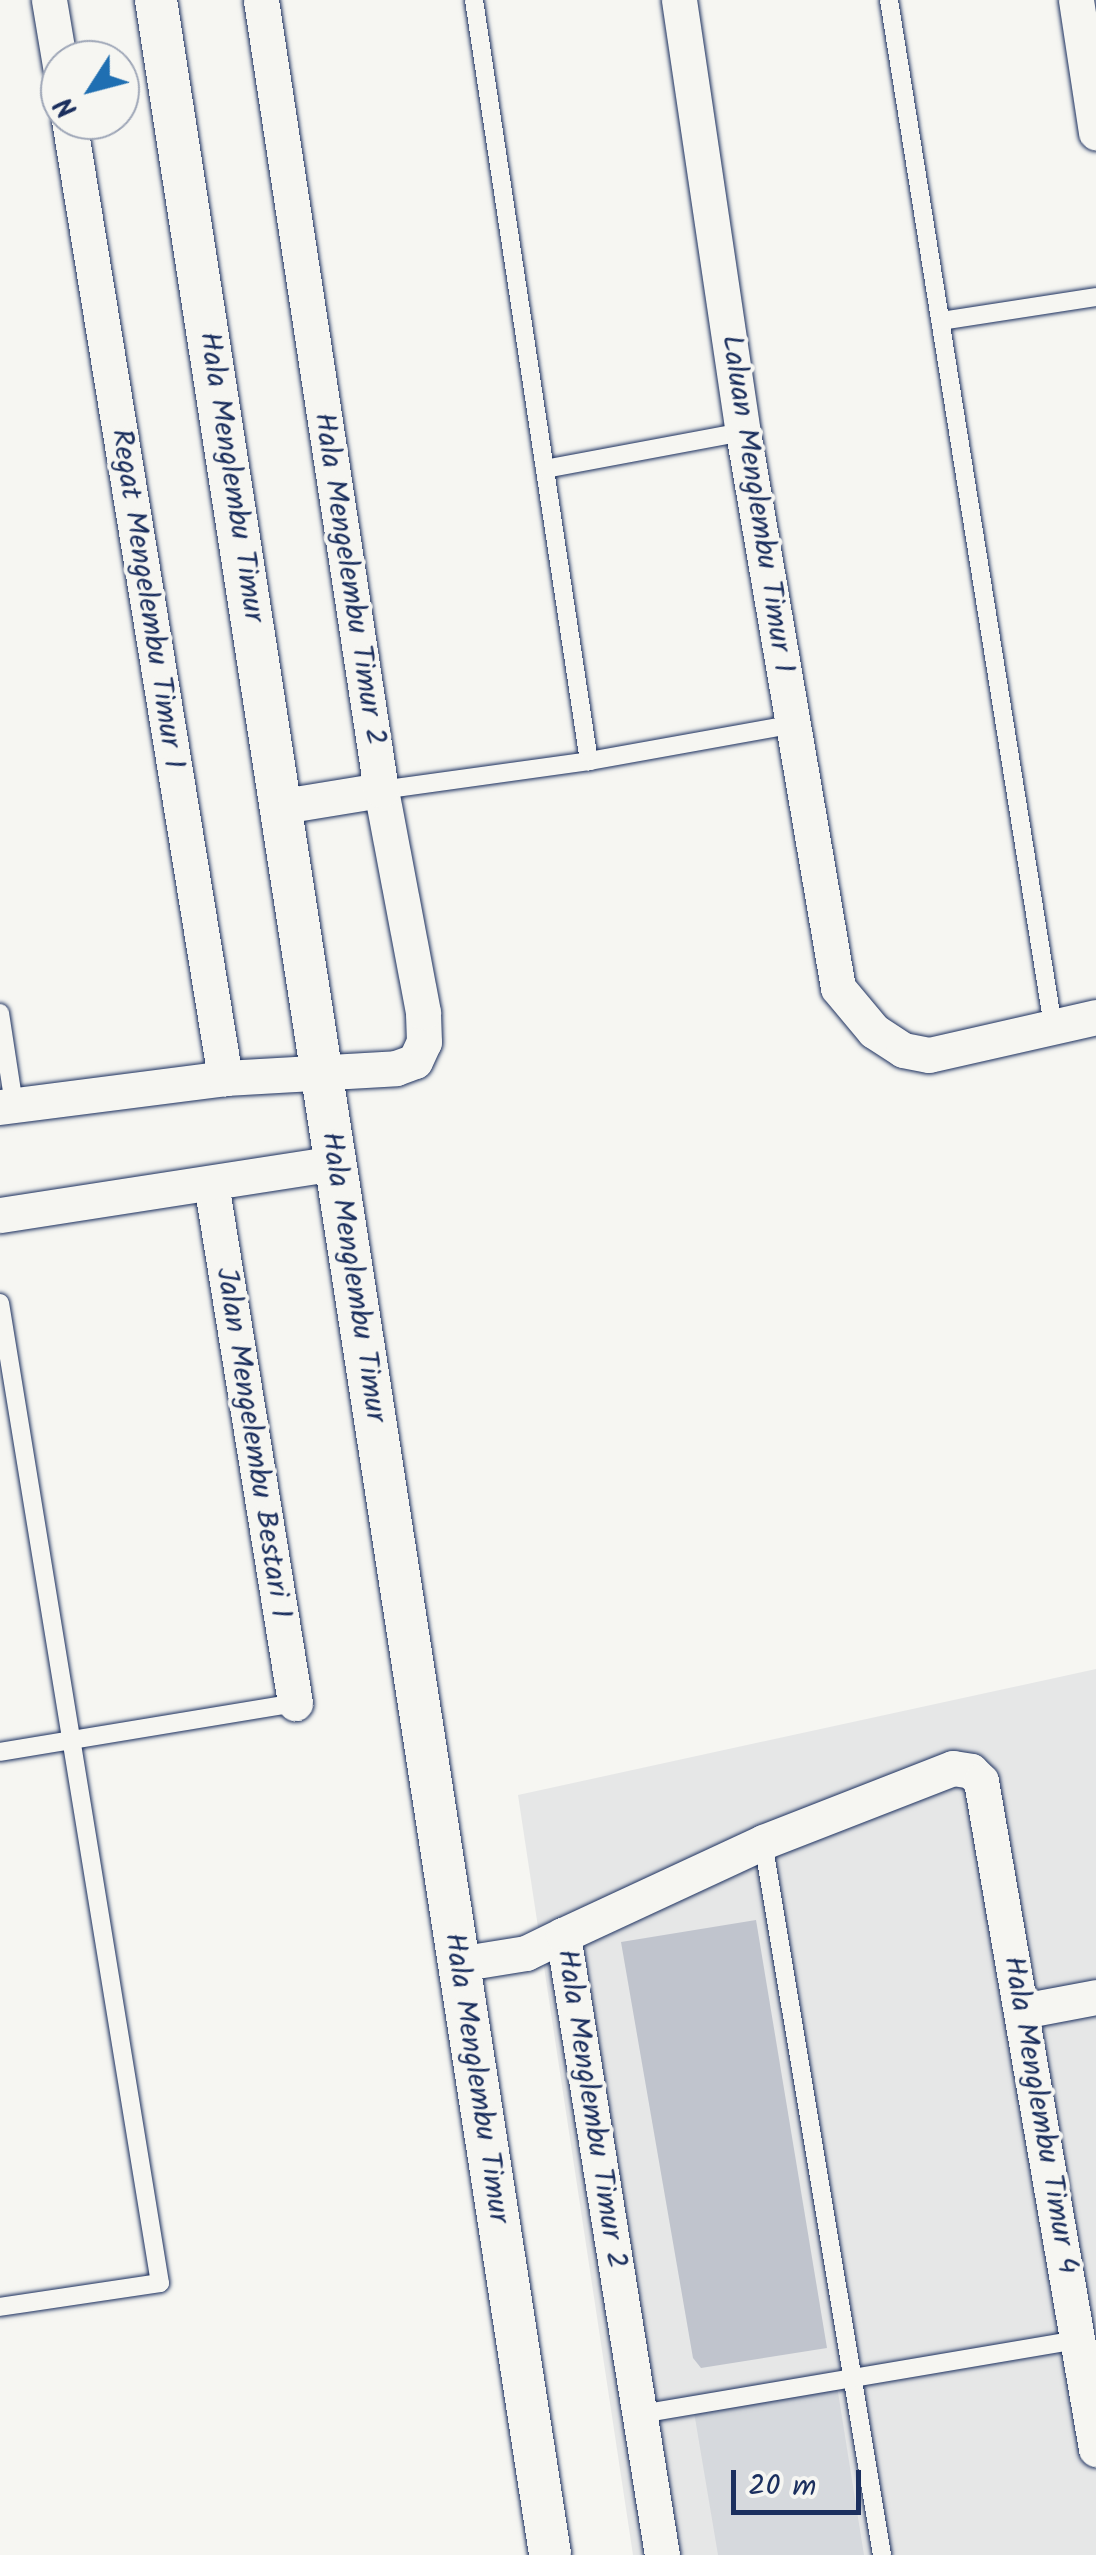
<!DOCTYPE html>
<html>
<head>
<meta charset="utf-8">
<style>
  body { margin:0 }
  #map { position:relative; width:1096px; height:2555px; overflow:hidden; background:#f6f6f2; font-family:Kalam,sans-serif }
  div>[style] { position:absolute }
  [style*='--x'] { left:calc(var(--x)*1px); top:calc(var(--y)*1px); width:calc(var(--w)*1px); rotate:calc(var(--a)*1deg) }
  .built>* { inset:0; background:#e6e7e7 }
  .green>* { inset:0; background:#d6d9dd }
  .building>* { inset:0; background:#c0c4cd }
  .roads { filter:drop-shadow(0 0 2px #1b2f5e) drop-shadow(0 0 2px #1b2f5e) }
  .service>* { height:18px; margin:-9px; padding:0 9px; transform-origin:9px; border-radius:9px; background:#f6f6f2 }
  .minor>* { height:35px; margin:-17.5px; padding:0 17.5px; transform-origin:17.5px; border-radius:17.5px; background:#f6f6f2 }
  .tertiary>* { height:42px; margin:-21px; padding:0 21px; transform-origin:21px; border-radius:21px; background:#f6f6f2 }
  span { translate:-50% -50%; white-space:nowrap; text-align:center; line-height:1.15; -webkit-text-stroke:8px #f6f6f2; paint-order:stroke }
  .street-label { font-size:30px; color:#1b2f5e }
  .north { position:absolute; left:40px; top:40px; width:100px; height:100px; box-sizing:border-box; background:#f6f6f2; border:2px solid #9ea6b7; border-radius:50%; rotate:234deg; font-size:28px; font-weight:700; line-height:40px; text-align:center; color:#1b2f5e }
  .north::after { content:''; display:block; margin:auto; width:35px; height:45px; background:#1f6fb2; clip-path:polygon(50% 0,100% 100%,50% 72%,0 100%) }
  .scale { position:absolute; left:731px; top:2470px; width:130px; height:45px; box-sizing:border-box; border:5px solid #1b2f5e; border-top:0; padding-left:12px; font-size:30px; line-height:35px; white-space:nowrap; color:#1b2f5e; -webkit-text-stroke:8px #f6f6f2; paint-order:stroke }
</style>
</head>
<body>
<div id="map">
  <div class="built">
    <i style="clip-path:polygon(1096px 1669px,1096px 2555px,633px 2555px,518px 1795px)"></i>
  </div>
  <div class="green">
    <i style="clip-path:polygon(837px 2386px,864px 2555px,718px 2555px,694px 2412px)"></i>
  </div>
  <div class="building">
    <i style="clip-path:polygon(756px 1920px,827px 2348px,701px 2368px,693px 2358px,621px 1942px)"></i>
  </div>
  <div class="roads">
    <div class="service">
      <i style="--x:474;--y:0;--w:770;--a:81.41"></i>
      <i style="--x:889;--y:0;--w:1039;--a:80.92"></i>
      <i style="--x:941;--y:321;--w:157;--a:-8.8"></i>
      <i style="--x:545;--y:469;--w:201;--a:-10.6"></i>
      <i style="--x:381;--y:790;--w:210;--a:-7.9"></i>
      <i style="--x:589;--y:761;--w:208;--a:-10.2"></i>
      <i style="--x:0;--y:1013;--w:93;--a:81.3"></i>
      <i style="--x:0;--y:1303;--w:993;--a:80.73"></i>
      <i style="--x:160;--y:2283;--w:162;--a:171.5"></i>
      <i style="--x:0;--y:1752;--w:299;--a:-9.4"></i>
      <i style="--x:763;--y:1842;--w:723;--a:80.52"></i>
      <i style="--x:640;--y:2414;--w:444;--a:-9.6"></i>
    </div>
    <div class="minor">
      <i style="--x:49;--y:0;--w:67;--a:80.5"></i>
      <i style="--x:679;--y:0;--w:437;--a:81.6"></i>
      <i style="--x:743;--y:432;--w:564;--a:80.3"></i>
      <i style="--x:838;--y:988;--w:56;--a:50.1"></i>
      <i style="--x:874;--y:1031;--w:35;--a:33"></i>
      <i style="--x:903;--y:1050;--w:26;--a:11"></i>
      <i style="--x:929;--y:1055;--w:171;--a:-12.8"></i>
      <i style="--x:1076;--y:0;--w:134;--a:81.4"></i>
      <i style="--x:69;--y:120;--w:971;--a:80.75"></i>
      <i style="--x:283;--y:806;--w:99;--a:-9.3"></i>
      <i style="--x:0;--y:1107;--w:227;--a:-7.3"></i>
      <i style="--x:225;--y:1078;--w:171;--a:-3.3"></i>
      <i style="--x:396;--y:1068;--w:20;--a:-20"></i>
      <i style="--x:415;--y:1061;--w:21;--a:-65"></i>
      <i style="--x:424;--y:1042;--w:30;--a:-92"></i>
      <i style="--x:423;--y:1012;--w:226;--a:-100.7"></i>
      <i style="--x:381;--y:790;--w:799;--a:-98.64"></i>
      <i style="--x:211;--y:1183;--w:527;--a:80.82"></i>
      <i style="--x:0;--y:1215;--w:340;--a:-8.8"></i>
      <i style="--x:458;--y:1964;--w:69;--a:-9.2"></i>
      <i style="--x:526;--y:1953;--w:41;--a:-25.9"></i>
      <i style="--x:1022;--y:2011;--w:75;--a:-10.7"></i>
      <i style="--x:662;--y:2555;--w:628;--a:-99.07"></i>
      <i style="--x:563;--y:1935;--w:221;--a:-24.9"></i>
      <i style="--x:763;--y:1842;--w:204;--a:-21.3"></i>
      <i style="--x:953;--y:1768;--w:18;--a:9"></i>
      <i style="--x:971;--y:1771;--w:14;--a:45"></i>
      <i style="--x:981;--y:1781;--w:678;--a:80.23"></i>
    </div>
    <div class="tertiary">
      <i style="--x:156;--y:0;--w:2585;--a:81.23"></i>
    </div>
  </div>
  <div class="street-label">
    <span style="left:231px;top:477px;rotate:81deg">Hala Menglembu Timur</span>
    <span style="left:757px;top:504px;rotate:81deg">Laluan Menglembu Timur 1</span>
    <span style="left:349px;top:579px;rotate:81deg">Hala Mengelembu Timur 2</span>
    <span style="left:147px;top:599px;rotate:81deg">Regat Mengelembu Timur 1</span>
    <span style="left:353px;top:1277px;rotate:81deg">Hala Menglembu Timur</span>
    <span style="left:253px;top:1443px;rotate:81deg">Jalan Mengelembu Bestari 1</span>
    <span style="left:476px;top:2078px;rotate:81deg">Hala Menglembu Timur</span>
    <span style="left:591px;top:2109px;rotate:81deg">Hala Menglembu Timur 2</span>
    <span style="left:1040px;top:2115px;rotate:80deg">Hala Menglembu Timur 4</span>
  </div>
  <div class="north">N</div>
  <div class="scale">20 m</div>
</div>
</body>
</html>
